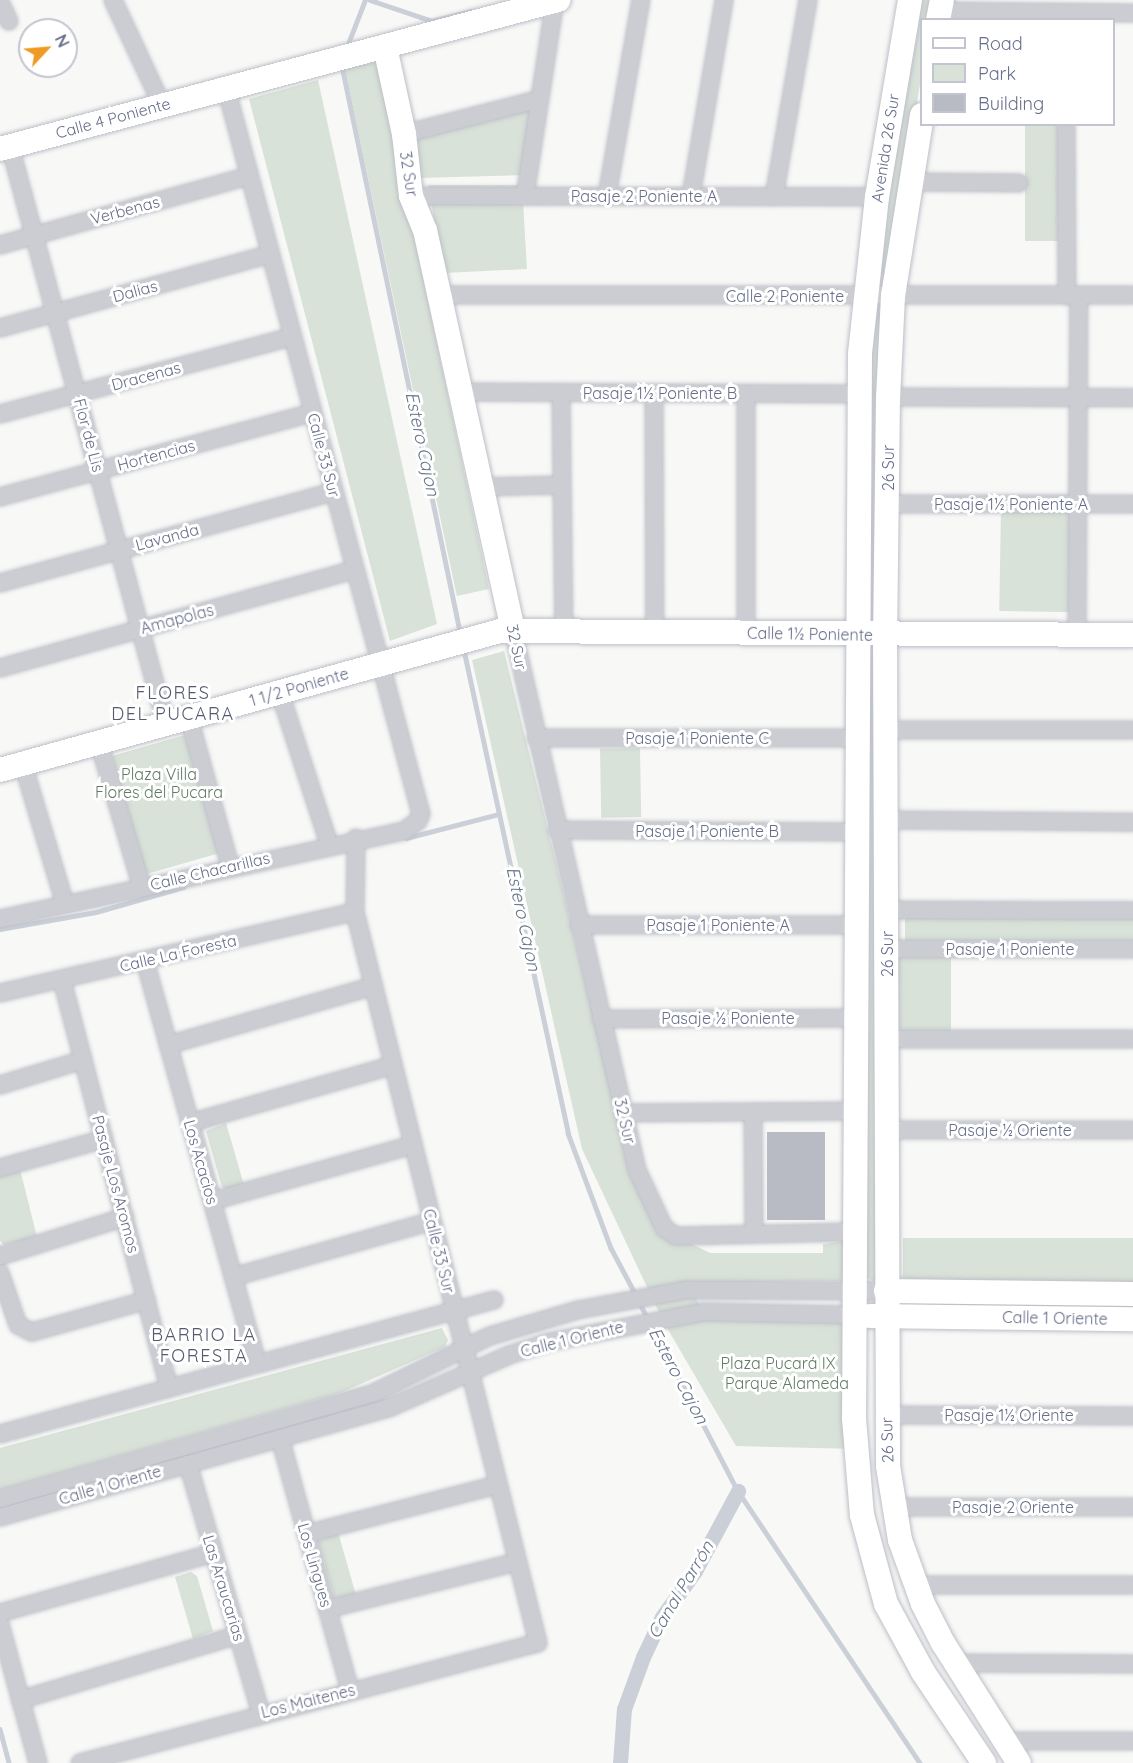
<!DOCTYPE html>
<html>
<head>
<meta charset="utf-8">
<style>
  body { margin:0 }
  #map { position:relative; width:1133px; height:1763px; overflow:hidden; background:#f8f9f7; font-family:Quicksand,sans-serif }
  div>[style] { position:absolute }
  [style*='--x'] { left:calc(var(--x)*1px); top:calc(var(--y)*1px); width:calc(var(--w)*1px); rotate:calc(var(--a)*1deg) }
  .green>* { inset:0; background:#d8e2d8; transform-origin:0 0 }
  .stream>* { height:4.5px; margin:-2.25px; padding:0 2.25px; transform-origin:2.25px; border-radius:2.25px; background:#cbd0d8 }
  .canal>* { height:15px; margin:-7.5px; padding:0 7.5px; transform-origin:7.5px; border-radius:7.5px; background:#cbd0d8 }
  .building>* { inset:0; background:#b8bbc4; transform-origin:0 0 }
  .roads { filter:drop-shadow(0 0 2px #bdbfc7) drop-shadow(0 0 2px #bdbfc7) }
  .street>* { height:16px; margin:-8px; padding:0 8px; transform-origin:8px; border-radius:8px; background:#cccdd2 }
  .secondary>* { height:24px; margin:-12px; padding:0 12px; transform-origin:12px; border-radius:12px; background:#fff }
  span { translate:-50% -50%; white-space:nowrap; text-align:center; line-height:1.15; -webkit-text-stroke:6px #fff; paint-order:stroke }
  .street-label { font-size:16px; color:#666e8a }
  .park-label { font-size:16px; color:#627a66 }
  .water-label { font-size:18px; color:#68758b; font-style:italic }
  .neighbourhood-label { font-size:18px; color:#555a6e; letter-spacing:1.5px }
  .legend { position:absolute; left:920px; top:18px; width:195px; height:108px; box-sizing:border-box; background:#fff; border:2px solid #c2c5d0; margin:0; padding:8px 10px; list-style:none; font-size:18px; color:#666e8a }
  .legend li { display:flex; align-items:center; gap:12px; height:30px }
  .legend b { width:30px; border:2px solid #c2c5d0 }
  .north { position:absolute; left:18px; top:18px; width:60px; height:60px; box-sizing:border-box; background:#fff; border:2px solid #c2c5d0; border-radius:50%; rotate:64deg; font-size:16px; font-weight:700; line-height:24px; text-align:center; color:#666e8a }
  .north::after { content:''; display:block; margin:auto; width:21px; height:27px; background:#ee9a23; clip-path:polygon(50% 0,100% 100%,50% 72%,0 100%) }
</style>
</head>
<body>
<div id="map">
  <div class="green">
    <i style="clip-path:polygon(919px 0,934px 0,931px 19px,922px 20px,921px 78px,890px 269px,883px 275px,875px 270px)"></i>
    <i style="left:376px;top:57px;width:544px;height:33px;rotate:78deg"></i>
    <i style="clip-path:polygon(318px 80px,437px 624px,390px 641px,249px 99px)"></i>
    <i style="clip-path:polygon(533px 106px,524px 175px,420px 178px,412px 138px)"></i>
    <i style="left:1025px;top:125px;width:38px;height:116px"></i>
    <i style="clip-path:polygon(428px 185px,522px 185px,527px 269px,444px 273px)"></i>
    <i style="clip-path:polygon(879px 303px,883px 306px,875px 617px,871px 618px,868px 617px,868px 305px)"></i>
    <i style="left:1001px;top:509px;width:72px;height:102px;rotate:1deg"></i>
    <i style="clip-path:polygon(504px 651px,634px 1180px,665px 1239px,690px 1243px,710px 1253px,823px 1253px,823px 1244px,846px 1241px,849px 1281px,688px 1283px,703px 1312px,859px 1322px,858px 1449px,736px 1446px,663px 1321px,582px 1149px,472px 660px)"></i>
    <i style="clip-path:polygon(874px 652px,876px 1280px,873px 1281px,866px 1277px,867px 656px)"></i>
    <i style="left:185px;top:735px;width:123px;height:76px;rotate:74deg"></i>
    <i style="left:640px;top:748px;width:69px;height:40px;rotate:89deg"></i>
    <i style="left:905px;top:915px;width:228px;height:32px"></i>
    <i style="left:898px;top:957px;width:53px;height:77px"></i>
    <i style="clip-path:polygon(226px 1123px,244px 1185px,229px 1190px,222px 1187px,206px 1131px)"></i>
    <i style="clip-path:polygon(20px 1169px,37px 1237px,4px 1245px,0 1241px,0 1176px)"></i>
    <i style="left:903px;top:1238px;width:230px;height:45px"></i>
    <i style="clip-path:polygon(442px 1328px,448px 1340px,445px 1347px,340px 1393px,0 1490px,0 1448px)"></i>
    <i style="clip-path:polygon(338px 1532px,356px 1595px,341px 1599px,334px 1596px,318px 1541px)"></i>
    <i style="clip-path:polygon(191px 1572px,197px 1576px,213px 1631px,193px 1639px,175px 1577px)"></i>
  </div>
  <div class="stream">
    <i style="--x:370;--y:0;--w:65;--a:18.7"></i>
    <i style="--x:432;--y:21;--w:40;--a:-14.4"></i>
    <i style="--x:346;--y:49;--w:53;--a:-68.8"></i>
    <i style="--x:342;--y:66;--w:582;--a:78.21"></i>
    <i style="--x:464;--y:650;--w:494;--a:77.8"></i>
    <i style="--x:568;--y:1133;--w:123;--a:69.5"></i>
    <i style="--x:611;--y:1248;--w:53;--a:62"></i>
    <i style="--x:406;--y:838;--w:96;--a:-14.5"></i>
    <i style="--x:0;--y:929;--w:97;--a:-10"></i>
    <i style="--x:96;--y:912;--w:91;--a:-15.9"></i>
    <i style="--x:639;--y:1302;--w:19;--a:62"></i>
    <i style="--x:652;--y:1326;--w:186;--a:62.5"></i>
    <i style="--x:738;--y:1491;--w:327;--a:56.2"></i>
    <i style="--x:0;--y:1729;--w:35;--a:75"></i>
  </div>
  <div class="canal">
    <i style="--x:620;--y:1763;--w:54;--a:-85.8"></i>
    <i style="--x:624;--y:1709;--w:55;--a:-69.9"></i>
    <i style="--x:643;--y:1657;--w:44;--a:-64.6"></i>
    <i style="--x:662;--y:1617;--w:57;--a:-54.3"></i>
    <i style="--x:695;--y:1571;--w:91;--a:-61.7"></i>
  </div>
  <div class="building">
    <i style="left:767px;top:1132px;width:58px;height:88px"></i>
  </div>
  <div class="roads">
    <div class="street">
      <i style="--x:113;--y:0;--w:116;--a:65"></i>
      <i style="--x:0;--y:2;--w:21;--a:65"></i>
      <i style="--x:940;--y:11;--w:193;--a:0.6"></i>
      <i style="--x:1066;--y:124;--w:172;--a:89.7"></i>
      <i style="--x:404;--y:134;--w:140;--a:-14.4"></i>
      <i style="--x:10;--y:146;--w:599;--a:74.9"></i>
      <i style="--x:910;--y:182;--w:109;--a:0.5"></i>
      <i style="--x:411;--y:196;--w:466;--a:0.1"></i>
      <i style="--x:525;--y:196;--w:197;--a:-81.3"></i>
      <i style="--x:607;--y:196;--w:199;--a:-80.2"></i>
      <i style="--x:691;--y:196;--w:199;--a:-80.4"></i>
      <i style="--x:774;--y:197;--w:200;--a:-80.2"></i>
      <i style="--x:0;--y:245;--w:258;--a:-15.5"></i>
      <i style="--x:437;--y:295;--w:696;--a:0"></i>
      <i style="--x:0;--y:328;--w:280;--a:-15.3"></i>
      <i style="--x:459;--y:392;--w:401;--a:0.3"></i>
      <i style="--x:561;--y:393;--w:238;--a:89.3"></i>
      <i style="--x:654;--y:393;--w:239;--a:89.8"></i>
      <i style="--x:746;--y:394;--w:239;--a:90"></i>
      <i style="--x:888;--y:397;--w:245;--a:0.2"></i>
      <i style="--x:0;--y:414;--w:302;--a:-14.8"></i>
      <i style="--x:481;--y:487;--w:81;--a:-1.4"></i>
      <i style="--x:0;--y:497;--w:323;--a:-15.1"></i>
      <i style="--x:888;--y:504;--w:245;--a:0"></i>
      <i style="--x:0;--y:583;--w:345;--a:-15.3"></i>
      <i style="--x:513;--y:630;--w:554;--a:77.07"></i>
      <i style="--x:637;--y:1170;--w:64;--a:65"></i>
      <i style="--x:664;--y:1228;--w:14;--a:34"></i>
      <i style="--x:676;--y:1236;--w:179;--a:-1.3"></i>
      <i style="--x:1077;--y:636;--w:341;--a:-89.7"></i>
      <i style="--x:0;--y:668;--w:367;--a:-15.5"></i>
      <i style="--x:280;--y:693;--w:159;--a:72"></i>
      <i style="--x:189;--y:718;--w:154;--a:74.5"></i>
      <i style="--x:888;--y:730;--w:245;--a:0"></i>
      <i style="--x:536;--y:738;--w:322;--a:0"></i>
      <i style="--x:99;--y:743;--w:150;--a:73.4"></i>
      <i style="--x:23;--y:764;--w:146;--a:73.3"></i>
      <i style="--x:887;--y:820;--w:246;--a:0.5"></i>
      <i style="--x:557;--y:830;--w:300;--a:0.4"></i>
      <i style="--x:887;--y:910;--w:246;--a:0.2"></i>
      <i style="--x:0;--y:919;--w:413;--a:-12.3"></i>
      <i style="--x:404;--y:831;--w:17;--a:-36"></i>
      <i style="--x:418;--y:821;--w:8;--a:-67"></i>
      <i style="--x:421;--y:814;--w:752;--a:-105.03"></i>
      <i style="--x:579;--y:925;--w:277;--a:0"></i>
      <i style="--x:887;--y:949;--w:246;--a:0"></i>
      <i style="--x:145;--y:961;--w:417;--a:74.4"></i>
      <i style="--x:62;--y:980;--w:422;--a:75.3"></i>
      <i style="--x:0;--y:993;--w:364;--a:-12.9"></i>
      <i style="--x:601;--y:1019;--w:255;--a:-0.2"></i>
      <i style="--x:887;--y:1039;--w:246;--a:0"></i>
      <i style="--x:168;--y:1045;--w:214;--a:-16"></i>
      <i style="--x:0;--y:1085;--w:87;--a:-16.8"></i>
      <i style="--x:753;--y:1112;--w:121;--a:89.5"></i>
      <i style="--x:623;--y:1113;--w:233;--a:-0.5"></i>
      <i style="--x:190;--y:1123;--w:211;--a:-15.9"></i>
      <i style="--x:887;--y:1130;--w:246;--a:0"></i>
      <i style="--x:0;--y:1168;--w:108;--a:-15.6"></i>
      <i style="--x:212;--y:1201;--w:209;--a:-15.6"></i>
      <i style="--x:0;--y:1256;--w:131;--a:-17.3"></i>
      <i style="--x:0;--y:1273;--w:55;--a:70.9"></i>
      <i style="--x:18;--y:1325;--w:16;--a:27"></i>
      <i style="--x:32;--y:1332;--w:119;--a:-15.5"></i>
      <i style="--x:233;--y:1277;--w:207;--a:-15.7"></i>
      <i style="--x:886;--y:1415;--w:247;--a:0.2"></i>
      <i style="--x:0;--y:1434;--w:512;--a:-15.18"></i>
      <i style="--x:280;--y:1438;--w:263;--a:74.5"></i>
      <i style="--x:188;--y:1464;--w:259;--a:73.7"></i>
      <i style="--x:0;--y:1499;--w:389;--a:-15.8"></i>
      <i style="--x:374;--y:1393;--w:129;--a:-26.2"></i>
      <i style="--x:490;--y:1336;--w:92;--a:-16.5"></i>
      <i style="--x:578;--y:1310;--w:110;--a:-10.5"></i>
      <i style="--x:686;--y:1290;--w:200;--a:0.3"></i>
      <i style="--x:893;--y:1507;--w:240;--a:0"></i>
      <i style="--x:0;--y:1517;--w:404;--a:-15.7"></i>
      <i style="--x:389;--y:1408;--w:131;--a:-23.8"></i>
      <i style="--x:509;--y:1355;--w:42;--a:-18"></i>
      <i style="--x:549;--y:1342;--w:157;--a:-11"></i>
      <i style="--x:703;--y:1312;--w:152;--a:1.1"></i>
      <i style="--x:306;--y:1534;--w:197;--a:-14.4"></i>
      <i style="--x:916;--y:1585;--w:217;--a:0"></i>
      <i style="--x:327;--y:1609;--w:196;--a:-13.9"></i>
      <i style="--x:0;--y:1613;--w:222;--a:-15.7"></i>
      <i style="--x:0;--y:1624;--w:144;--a:74.7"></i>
      <i style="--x:955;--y:1663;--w:178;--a:0.3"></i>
      <i style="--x:20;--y:1700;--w:227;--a:-16.6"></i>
      <i style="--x:1006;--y:1741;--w:127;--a:0"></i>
      <i style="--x:80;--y:1763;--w:473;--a:-14.7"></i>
      <i style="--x:538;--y:1643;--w:754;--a:-104.05"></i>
      <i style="--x:355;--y:912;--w:74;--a:-89.2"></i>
    </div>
    <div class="secondary">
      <i style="--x:910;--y:0;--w:200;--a:99.5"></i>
      <i style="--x:877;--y:197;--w:158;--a:96.2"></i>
      <i style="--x:860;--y:354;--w:1064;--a:90.32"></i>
      <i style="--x:854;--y:1418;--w:97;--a:85.3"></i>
      <i style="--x:862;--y:1515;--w:92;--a:74.9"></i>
      <i style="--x:886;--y:1604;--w:77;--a:61.4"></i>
      <i style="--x:923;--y:1672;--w:110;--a:56.2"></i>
      <i style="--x:938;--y:20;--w:20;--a:-79"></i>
      <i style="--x:385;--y:47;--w:89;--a:77.7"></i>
      <i style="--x:404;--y:134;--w:62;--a:83.6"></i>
      <i style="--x:411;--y:196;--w:37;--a:68"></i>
      <i style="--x:425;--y:230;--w:410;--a:77.6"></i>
      <i style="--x:922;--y:115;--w:183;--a:99.1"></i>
      <i style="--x:893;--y:296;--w:101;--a:92.8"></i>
      <i style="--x:888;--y:397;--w:237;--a:90.7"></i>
      <i style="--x:885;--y:634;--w:832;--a:89.79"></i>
      <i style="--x:888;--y:1466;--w:75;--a:80.8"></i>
      <i style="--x:900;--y:1540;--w:68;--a:70.2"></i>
      <i style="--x:923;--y:1604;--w:44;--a:62.9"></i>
      <i style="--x:943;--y:1643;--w:142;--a:57.7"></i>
      <i style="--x:0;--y:149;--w:578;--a:-14.95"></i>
      <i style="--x:0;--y:770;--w:519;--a:-15.54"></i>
      <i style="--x:500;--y:631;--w:633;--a:0.36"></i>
      <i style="--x:886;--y:1291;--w:247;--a:0.7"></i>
      <i style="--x:870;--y:1316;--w:263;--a:0.7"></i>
    </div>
  </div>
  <div class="street-label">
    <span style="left:113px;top:118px;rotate:-15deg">Calle 4 Poniente</span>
    <span style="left:885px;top:148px;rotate:-81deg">Avenida 26 Sur</span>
    <span style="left:409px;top:174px;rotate:81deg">32 Sur</span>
    <span style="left:644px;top:196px">Pasaje 2 Poniente A</span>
    <span style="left:125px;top:210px;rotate:-15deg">Verbenas</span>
    <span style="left:135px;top:291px;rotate:-15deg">Dalias</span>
    <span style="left:785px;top:296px">Calle 2 Poniente</span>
    <span style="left:146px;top:376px;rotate:-15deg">Dracenas</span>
    <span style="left:660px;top:393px">Pasaje 1½ Poniente B</span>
    <span style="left:89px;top:435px;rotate:75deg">Flor de Lis</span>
    <span style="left:156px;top:455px;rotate:-15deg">Hortencias</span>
    <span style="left:324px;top:455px;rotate:75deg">Calle 33 Sur</span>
    <span style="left:888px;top:468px;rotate:-90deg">26 Sur</span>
    <span style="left:1011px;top:504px">Pasaje 1½ Poniente A</span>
    <span style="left:167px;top:537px;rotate:-15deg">Lavanda</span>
    <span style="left:177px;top:619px;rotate:-15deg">Amapolas</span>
    <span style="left:810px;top:634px;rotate:1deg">Calle 1½ Poniente</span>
    <span style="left:517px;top:647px;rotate:78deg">32 Sur</span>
    <span style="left:299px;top:687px;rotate:-16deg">1 1/2 Poniente</span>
    <span style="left:697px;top:738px">Pasaje 1 Poniente C</span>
    <span style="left:707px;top:831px">Pasaje 1 Poniente B</span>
    <span style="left:210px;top:871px;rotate:-13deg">Calle Chacarillas</span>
    <span style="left:718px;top:925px">Pasaje 1 Poniente A</span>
    <span style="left:1010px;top:949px">Pasaje 1 Poniente</span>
    <span style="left:178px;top:953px;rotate:-13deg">Calle La Foresta</span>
    <span style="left:887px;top:954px;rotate:-90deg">26 Sur</span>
    <span style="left:728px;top:1018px">Pasaje ½ Poniente</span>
    <span style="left:625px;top:1121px;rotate:77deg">32 Sur</span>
    <span style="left:1010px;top:1130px">Pasaje ½ Oriente</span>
    <span style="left:201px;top:1162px;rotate:74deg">Los Acacios</span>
    <span style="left:116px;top:1184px;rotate:75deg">Pasaje Los Aromos</span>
    <span style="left:439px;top:1251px;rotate:76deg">Calle 33 Sur</span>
    <span style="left:1055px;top:1318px;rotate:1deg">Calle 1 Oriente</span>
    <span style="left:572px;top:1339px;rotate:-14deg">Calle 1 Oriente</span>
    <span style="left:1009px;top:1415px">Pasaje 1½ Oriente</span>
    <span style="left:887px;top:1440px;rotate:-92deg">26 Sur</span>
    <span style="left:110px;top:1485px;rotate:-16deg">Calle 1 Oriente</span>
    <span style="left:1013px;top:1507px">Pasaje 2 Oriente</span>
    <span style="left:315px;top:1565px;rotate:74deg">Los Lingues</span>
    <span style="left:224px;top:1588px;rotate:73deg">Las Araucarias</span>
    <span style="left:308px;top:1701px;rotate:-14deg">Los Maitenes</span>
  </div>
  <div class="park-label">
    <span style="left:159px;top:783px">Plaza Villa<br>Flores del Pucara</span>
    <span style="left:778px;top:1363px">Plaza Pucará IX</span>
    <span style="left:787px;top:1383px">Parque Alameda</span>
  </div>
  <div class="water-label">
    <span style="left:422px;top:444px;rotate:78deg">Estero Cajon</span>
    <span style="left:523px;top:919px;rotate:78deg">Estero Cajon</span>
    <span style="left:678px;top:1376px;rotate:62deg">Estero Cajon</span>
    <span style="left:681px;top:1590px;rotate:-59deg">Canal Parrón</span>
  </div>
  <div class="neighbourhood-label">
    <span style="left:173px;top:704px">FLORES<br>DEL PUCARA</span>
    <span style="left:204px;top:1346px">BARRIO LA<br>FORESTA</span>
  </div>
  <ul class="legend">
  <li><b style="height:8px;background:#fff"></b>Road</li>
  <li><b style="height:16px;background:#d8e2d8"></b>Park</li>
  <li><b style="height:16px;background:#b8bbc4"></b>Building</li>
  </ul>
  <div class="north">N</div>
</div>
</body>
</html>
